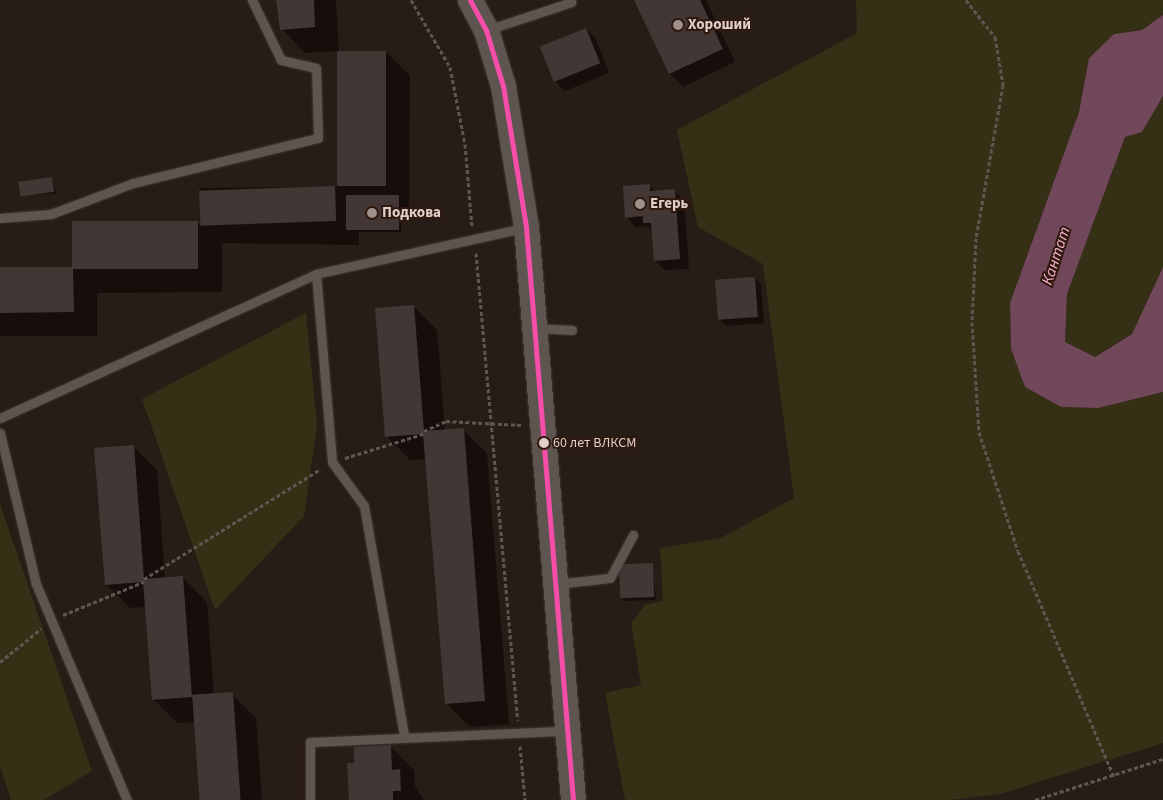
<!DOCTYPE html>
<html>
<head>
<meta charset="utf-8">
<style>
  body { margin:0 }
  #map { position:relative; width:1163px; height:800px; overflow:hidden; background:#281c16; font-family:"Source Sans 3",sans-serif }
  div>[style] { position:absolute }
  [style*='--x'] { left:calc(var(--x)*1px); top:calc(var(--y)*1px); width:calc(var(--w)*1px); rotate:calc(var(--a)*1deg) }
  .green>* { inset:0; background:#353015 }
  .water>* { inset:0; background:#71485a }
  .shadow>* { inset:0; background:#0007 }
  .building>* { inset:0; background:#423734; transform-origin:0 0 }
  .path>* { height:3px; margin-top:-1.5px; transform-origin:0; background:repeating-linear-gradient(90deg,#5f5652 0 4px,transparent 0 6.5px) }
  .roads { filter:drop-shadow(0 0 1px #413833) drop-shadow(0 0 1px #413833) }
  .lane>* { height:9px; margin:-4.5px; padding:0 4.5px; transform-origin:4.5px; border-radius:4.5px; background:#5e5551 }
  .secondary>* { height:25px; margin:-12.5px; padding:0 12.5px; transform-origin:12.5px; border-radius:12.5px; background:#5e5551 }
  .bus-1>* { height:5px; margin:-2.5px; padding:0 2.5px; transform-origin:2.5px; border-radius:2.5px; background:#f54da8 }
  .dots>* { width:14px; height:14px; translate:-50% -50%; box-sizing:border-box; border:2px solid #2f190f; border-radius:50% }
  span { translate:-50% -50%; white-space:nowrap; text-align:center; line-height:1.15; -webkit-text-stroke:4px #2f190f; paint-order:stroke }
  .bus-label { font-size:14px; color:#dfcfc8 }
  .left { translate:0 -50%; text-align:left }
  .poi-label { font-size:15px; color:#dfcfc8; font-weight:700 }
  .water-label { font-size:16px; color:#fbb1d3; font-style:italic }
</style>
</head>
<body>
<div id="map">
  <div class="green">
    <i style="clip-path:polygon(856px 0,1163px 0,1163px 15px,1142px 30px,1114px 34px,1089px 58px,1079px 112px,1010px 303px,1011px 349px,1025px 387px,1061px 407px,1098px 408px,1163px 392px,1163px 743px,1000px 794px,950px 800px,625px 800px,605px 693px,641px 685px,631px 623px,645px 605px,663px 601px,660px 548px,721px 538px,794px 498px,763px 264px,698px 227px,677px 130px,857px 33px)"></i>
    <i style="clip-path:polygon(1163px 96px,1163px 267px,1132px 334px,1094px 357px,1065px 342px,1067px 294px,1125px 137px,1142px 132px)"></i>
    <i style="clip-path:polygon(306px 313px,317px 425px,304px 516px,215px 610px,142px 399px)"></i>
    <i style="clip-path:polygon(0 504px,92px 771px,44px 800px,11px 800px,0 766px)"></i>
  </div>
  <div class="water">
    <i style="clip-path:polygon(1163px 15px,1163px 96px,1142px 132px,1125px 137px,1067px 294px,1065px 342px,1095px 357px,1132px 334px,1163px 267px,1163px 392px,1098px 408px,1061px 407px,1025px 387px,1011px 349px,1010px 303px,1079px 112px,1089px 58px,1114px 34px,1142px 30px)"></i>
  </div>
  <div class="shadow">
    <i style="clip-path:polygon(277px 0,336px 0,339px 52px,386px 52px,410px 76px,409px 210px,401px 210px,401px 232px,359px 232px,359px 245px,222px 243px,222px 292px,97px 293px,97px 336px,0 336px,0 269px,73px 268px,200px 224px,200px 188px,337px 187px,338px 51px,305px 53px,282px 29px)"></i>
    <i style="clip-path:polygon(635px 0,706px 0,735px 62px,683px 87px,670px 74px)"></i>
    <i style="clip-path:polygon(586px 29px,596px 39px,609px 73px,565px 91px,555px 81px)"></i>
    <i style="clip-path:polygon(52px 178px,56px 194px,20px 194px)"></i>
    <i style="clip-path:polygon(649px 185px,656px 192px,674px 190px,684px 200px,689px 269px,665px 270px,655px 261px,653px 231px,648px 226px,636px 227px,626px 217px)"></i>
    <i style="clip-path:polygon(755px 278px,761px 284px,764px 323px,727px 326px,720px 320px)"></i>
    <i style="clip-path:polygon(413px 306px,437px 330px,445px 431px,463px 430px,487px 453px,509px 724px,470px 727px,446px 703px,427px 459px,410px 460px,386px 436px)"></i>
    <i style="clip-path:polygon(133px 446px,157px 470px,165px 579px,183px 578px,207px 602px,214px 695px,232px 694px,256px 718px,262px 800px,201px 800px,196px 722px,177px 723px,153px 699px,146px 607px,130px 608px,106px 584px)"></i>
    <i style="clip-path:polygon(652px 564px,656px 600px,625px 601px,622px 598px)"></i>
    <i style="clip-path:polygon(390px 746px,414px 770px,415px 786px,424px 800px,350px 800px,356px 764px)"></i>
  </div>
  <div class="building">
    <i style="clip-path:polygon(276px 0,314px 0,315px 27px,280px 30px)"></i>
    <i style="clip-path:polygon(634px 0,700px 0,723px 49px,669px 74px)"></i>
    <i style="left:586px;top:28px;width:38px;height:50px;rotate:68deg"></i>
    <i style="left:337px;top:51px;width:49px;height:135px"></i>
    <i style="left:52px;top:177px;width:15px;height:34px;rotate:82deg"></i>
    <i style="clip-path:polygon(650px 184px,650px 191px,675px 189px,680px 259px,654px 261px,651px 223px,643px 223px,643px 216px,625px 218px,623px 186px)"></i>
    <i style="left:335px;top:186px;width:35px;height:136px;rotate:88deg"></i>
    <i style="left:346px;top:195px;width:53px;height:35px"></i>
    <i style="clip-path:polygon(72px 221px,198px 221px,198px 269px,73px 269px,74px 312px,0 313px,0 267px,72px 267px)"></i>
    <i style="left:755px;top:277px;width:40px;height:40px;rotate:86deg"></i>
    <i style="clip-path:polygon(414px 305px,424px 431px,464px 428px,485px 701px,445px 704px,423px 434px,385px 437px,375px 308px)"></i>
    <i style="clip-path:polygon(134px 445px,144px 579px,183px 576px,192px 697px,152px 700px,143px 582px,105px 585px,94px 448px)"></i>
    <i style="left:653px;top:563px;width:34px;height:34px;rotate:88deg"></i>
    <i style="left:233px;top:692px;width:108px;height:41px;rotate:86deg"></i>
    <i style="clip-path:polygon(391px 745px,392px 770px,400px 769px,401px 791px,393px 791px,393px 800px,349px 800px,347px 763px,354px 763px,354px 747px)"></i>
  </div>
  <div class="path">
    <i style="--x:411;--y:0;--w:78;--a:59.8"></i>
    <i style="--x:450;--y:67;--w:78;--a:79"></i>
    <i style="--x:465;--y:144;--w:83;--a:85.2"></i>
    <i style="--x:966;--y:0;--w:47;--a:51.9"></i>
    <i style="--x:995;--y:37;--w:49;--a:80.5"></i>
    <i style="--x:1003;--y:85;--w:155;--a:100"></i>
    <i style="--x:976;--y:238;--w:84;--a:92.7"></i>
    <i style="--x:972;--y:322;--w:110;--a:86.4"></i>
    <i style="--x:979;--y:432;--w:125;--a:71.9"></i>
    <i style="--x:1018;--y:551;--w:246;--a:67"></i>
    <i style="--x:476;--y:253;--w:469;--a:84.9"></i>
    <i style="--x:424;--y:431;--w:24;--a:-24"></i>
    <i style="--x:446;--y:421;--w:75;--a:3.1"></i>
    <i style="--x:345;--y:458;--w:82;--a:-17.1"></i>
    <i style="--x:144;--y:579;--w:208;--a:-31.9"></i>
    <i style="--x:63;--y:615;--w:87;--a:-22.4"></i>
    <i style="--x:0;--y:662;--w:53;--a:-38.8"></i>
    <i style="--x:520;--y:746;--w:54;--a:84.7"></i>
    <i style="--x:1035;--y:800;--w:134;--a:-17.8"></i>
  </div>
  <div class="roads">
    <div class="lane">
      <i style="--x:487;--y:30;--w:89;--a:-18.4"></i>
      <i style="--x:0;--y:218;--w:51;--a:-4.5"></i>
      <i style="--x:51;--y:214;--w:88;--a:-20.7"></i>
      <i style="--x:133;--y:183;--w:190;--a:-13.7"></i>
      <i style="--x:318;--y:138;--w:70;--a:-91.6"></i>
      <i style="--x:316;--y:68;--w:36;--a:-167"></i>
      <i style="--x:281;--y:60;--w:67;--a:-115.8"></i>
      <i style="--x:316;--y:274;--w:189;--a:85.1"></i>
      <i style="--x:332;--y:462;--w:54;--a:54"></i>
      <i style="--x:364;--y:506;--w:233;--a:80.1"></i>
      <i style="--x:535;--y:328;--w:37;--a:3"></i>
      <i style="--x:0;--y:418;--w:347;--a:-24.5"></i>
      <i style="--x:316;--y:274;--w:212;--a:-12.5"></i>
      <i style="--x:0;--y:433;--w:155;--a:76.6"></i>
      <i style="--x:36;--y:584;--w:234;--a:67.2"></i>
      <i style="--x:556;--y:584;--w:54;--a:-6.3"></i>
      <i style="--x:610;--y:578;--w:49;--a:-61.9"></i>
      <i style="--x:310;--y:800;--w:58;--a:-90"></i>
      <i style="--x:310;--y:742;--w:257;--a:-2.5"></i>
    </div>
    <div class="secondary">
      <i style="--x:470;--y:0;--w:34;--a:62"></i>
      <i style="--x:486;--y:30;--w:59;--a:73.1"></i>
      <i style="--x:503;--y:86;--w:143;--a:80.7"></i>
      <i style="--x:526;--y:227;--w:575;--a:85.31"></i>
    </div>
  </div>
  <div class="bus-1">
    <i style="--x:470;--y:0;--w:34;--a:62"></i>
    <i style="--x:486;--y:30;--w:59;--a:73.1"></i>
    <i style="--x:503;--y:86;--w:143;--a:80.7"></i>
    <i style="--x:526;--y:227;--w:575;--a:85.31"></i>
  </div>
  <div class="dots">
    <i style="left:678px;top:25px;background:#9f908a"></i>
    <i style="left:640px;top:204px;background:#9f908a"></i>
    <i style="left:372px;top:213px;background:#9f908a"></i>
    <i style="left:544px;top:443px;background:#dfcfc8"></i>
  </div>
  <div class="bus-label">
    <span class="left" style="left:553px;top:443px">60 лет ВЛКСМ</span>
  </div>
  <div class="poi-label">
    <span class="left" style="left:688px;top:25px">Хороший</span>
    <span class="left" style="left:650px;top:204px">Егерь</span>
    <span class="left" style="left:382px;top:213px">Подкова</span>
  </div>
  <div class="water-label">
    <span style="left:1056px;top:256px;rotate:-72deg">Кантат</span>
  </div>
</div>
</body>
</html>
